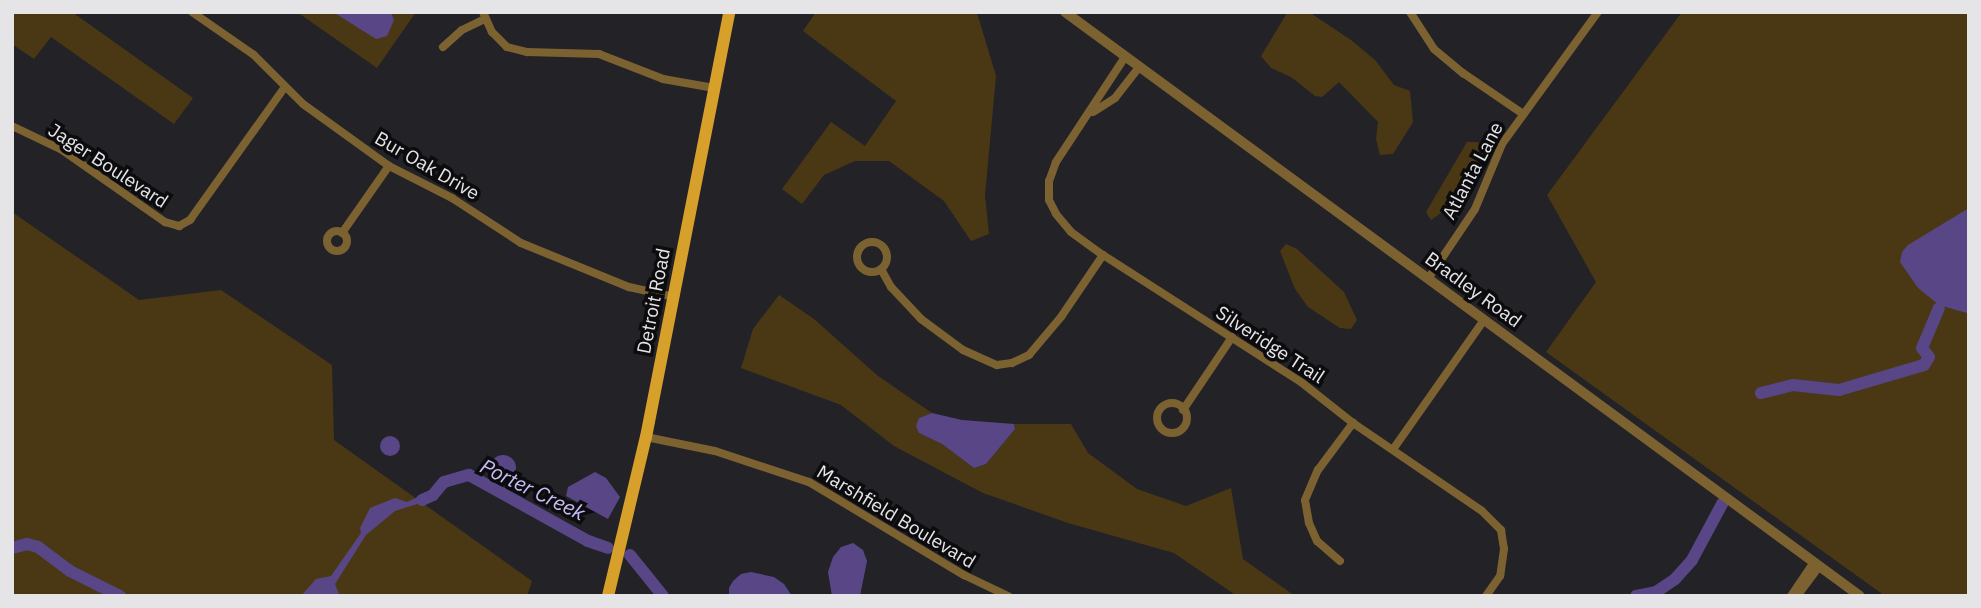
<!DOCTYPE html>
<html>
<head>
<meta charset="utf-8">
<style>
  body { margin:0 }
  #map { position:relative; width:1981px; height:608px; overflow:hidden; background:#232227; font-family:"IBM Plex Sans",sans-serif }
  div>[style] { position:absolute }
  [style*='--x'] { left:calc(var(--x)*1px); top:calc(var(--y)*1px); width:calc(var(--w)*1px); rotate:calc(var(--a)*1deg) }
  .green>* { inset:0; background:#4a3815 }
  .water>* { inset:0; background:#584687 }
  .round { border-radius:50% }
  .river>* { height:12px; margin:-6px; padding:0 6px; transform-origin:6px; border-radius:6px; background:#584687 }
  .minor>* { height:8px; margin:-4px; padding:0 4px; transform-origin:4px; border-radius:4px; background:#7c6231 }
  .minor>.ring { margin:-4px; padding:0; box-sizing:content-box; background:none; border:8px solid #7c6231; border-radius:50% }
  .tertiary>* { height:10px; margin:-5px; padding:0 5px; transform-origin:5px; border-radius:5px; background:#7c6231 }
  .primary>* { height:12px; margin:-6px; padding:0 6px; transform-origin:6px; border-radius:6px; background:#d7a02b }
  span { translate:-50% -50%; white-space:nowrap; text-align:center; line-height:1.15; -webkit-text-stroke:7px #0c0c0e; paint-order:stroke }
  .street-label { font-size:19px; color:#e5e5e8 }
  .water-label { font-size:21px; color:#c8bcf5; font-style:italic }
  .frame { position:absolute; inset:0; border:14px solid #e5e5e8; pointer-events:none }
</style>
</head>
<body>
<div id="map">
  <div class="green">
    <i style="clip-path:polygon(12px 12px,72px 12px,193px 98px,174px 124px,51px 37px,34px 59px,12px 44px)"></i>
    <i style="clip-path:polygon(297px 12px,333px 12px,345px 19px,394px 20px,391px 12px,416px 12px,377px 68px)"></i>
    <i style="clip-path:polygon(816px 12px,975px 12px,978px 16px,996px 76px,985px 195px,989px 234px,971px 241px,944px 201px,889px 161px,855px 161px,824px 175px,802px 204px,782px 189px,831px 122px,865px 146px,896px 101px,803px 31px)"></i>
    <i style="clip-path:polygon(1309px 12px,1351px 40px,1375px 60px,1394px 85px,1410px 91px,1413px 122px,1393px 154px,1380px 155px,1376px 139px,1378px 122px,1339px 82px,1322px 97px,1315px 96px,1291px 77px,1271px 68px,1261px 56px,1287px 13px)"></i>
    <i style="clip-path:polygon(1682px 12px,1969px 12px,1969px 596px,1885px 596px,1546px 352px,1596px 282px,1547px 195px)"></i>
    <i style="clip-path:polygon(1467px 142px,1477px 142px,1484px 146px,1485px 157px,1465px 207px,1459px 213px,1448px 208px,1431px 220px,1426px 212px)"></i>
    <i style="clip-path:polygon(12px 212px,139px 300px,221px 290px,332px 365px,334px 440px,532px 581px,527px 596px,12px 596px)"></i>
    <i style="clip-path:polygon(1286px 244px,1297px 249px,1344px 292px,1357px 320px,1351px 329px,1340px 328px,1308px 307px,1295px 289px,1280px 251px)"></i>
    <i style="clip-path:polygon(779px 295px,814px 319px,878px 376px,932px 413px,919px 418px,919px 433px,942px 444px,974px 468px,986px 464px,1015px 429px,1014px 424px,1071px 424px,1088px 453px,1137px 489px,1186px 506px,1231px 488px,1243px 559px,1295px 596px,1237px 596px,1174px 553px,1068px 523px,983px 493px,894px 446px,841px 405px,741px 368px,753px 329px)"></i>
  </div>
  <div class="water">
    <i style="clip-path:polygon(333px 12px,391px 12px,394px 20px,387px 36px,376px 39px)"></i>
    <i style="clip-path:polygon(1969px 208px,1969px 313px,1967px 313px,1939px 305px,1918px 288px,1900px 262px,1902px 252px,1908px 245px)"></i>
    <i style="clip-path:polygon(932px 413px,962px 420px,1014px 424px,1015px 429px,986px 464px,974px 468px,942px 444px,919px 433px,916px 426px,919px 418px)"></i>
    <i class="round" style="left:380px;top:436px;width:20px;height:20px"></i>
    <i class="round" style="left:490px;top:455px;width:26px;height:26px"></i>
    <i style="clip-path:polygon(595px 472px,606px 478px,620px 497px,608px 519px,566px 496px,568px 487px)"></i>
    <i style="clip-path:polygon(435px 489px,438px 495px,433px 499px,395px 511px,366px 535px,335px 584px,340px 596px,301px 596px,316px 579px,331px 576px,361px 533px,360px 528px,370px 508px,395px 498px,407px 502px)"></i>
    <i style="clip-path:polygon(853px 543px,863px 550px,867px 561px,860px 596px,832px 596px,828px 572px,833px 557px,841px 547px)"></i>
    <i style="clip-path:polygon(751px 572px,774px 577px,784px 584px,792px 596px,729px 596px,729px 588px,733px 581px,741px 574px)"></i>
  </div>
  <div class="river">
    <i style="--x:1761;--y:393;--w:33;--a:-14"></i>
    <i style="--x:1793;--y:385;--w:46;--a:6.2"></i>
    <i style="--x:1839;--y:390;--w:89;--a:-16.4"></i>
    <i style="--x:1924;--y:365;--w:9;--a:-58"></i>
    <i style="--x:1929;--y:357;--w:11;--a:-128"></i>
    <i style="--x:1922;--y:348;--w:43;--a:-67"></i>
    <i style="--x:422;--y:500;--w:12;--a:-24"></i>
    <i style="--x:433;--y:495;--w:17;--a:-50"></i>
    <i style="--x:444;--y:482;--w:26;--a:-16"></i>
    <i style="--x:469;--y:475;--w:136;--a:29"></i>
    <i style="--x:588;--y:541;--w:21;--a:19"></i>
    <i style="--x:12;--y:548;--w:16;--a:-15"></i>
    <i style="--x:27;--y:544;--w:11;--a:15"></i>
    <i style="--x:38;--y:547;--w:40;--a:37"></i>
    <i style="--x:70;--y:571;--w:56;--a:26.6"></i>
    <i style="--x:630;--y:555;--w:53;--a:51.2"></i>
    <i style="--x:1636;--y:596;--w:20;--a:-11"></i>
    <i style="--x:1656;--y:592;--w:23;--a:-34"></i>
    <i style="--x:1675;--y:579;--w:25;--a:-48"></i>
    <i style="--x:1692;--y:560;--w:64;--a:-61.8"></i>
  </div>
  <div class="minor">
    <i style="--x:192;--y:12;--w:75;--a:34.7"></i>
    <i style="--x:254;--y:55;--w:69;--a:45"></i>
    <i style="--x:303;--y:104;--w:106;--a:35.8"></i>
    <i style="--x:389;--y:166;--w:71;--a:26.9"></i>
    <i style="--x:452;--y:198;--w:82;--a:33.1"></i>
    <i style="--x:521;--y:243;--w:117;--a:22.2"></i>
    <i style="--x:629;--y:287;--w:46;--a:12.5"></i>
    <i style="--x:483;--y:12;--w:22;--a:66"></i>
    <i style="--x:492;--y:32;--w:21;--a:45"></i>
    <i style="--x:507;--y:47;--w:21;--a:14"></i>
    <i style="--x:527;--y:52;--w:72;--a:1.6"></i>
    <i style="--x:599;--y:54;--w:69;--a:21.3"></i>
    <i style="--x:663;--y:79;--w:52;--a:10"></i>
    <i style="--x:1410;--y:12;--w:44;--a:57"></i>
    <i style="--x:1434;--y:49;--w:38;--a:40"></i>
    <i style="--x:1463;--y:73;--w:73;--a:34.3"></i>
    <i style="--x:443;--y:47;--w:25;--a:-42"></i>
    <i style="--x:462;--y:30;--w:25;--a:-26"></i>
    <i style="--x:1125;--y:57;--w:126;--a:123.3"></i>
    <i style="--x:1056;--y:162;--w:20;--a:110"></i>
    <i style="--x:1049;--y:181;--w:19;--a:90"></i>
    <i style="--x:1049;--y:200;--w:16;--a:63"></i>
    <i style="--x:1056;--y:214;--w:23;--a:50"></i>
    <i style="--x:1071;--y:232;--w:39;--a:36"></i>
    <i style="--x:1103;--y:255;--w:235;--a:32.7"></i>
    <i style="--x:1301;--y:382;--w:66;--a:38.3"></i>
    <i style="--x:1353;--y:423;--w:156;--a:34.3"></i>
    <i style="--x:1482;--y:511;--w:27;--a:45"></i>
    <i style="--x:1501;--y:530;--w:19;--a:81"></i>
    <i style="--x:1504;--y:549;--w:27;--a:98"></i>
    <i style="--x:1500;--y:576;--w:24;--a:125"></i>
    <i style="--x:1093;--y:112;--w:26;--a:-32"></i>
    <i style="--x:1115;--y:98;--w:39;--a:-52"></i>
    <i style="--x:12;--y:126;--w:55;--a:25.6"></i>
    <i style="--x:62;--y:150;--w:126;--a:35"></i>
    <i style="--x:165;--y:222;--w:15;--a:16"></i>
    <i style="--x:179;--y:226;--w:13;--a:-29"></i>
    <i style="--x:190;--y:220;--w:163;--a:-54.5"></i>
    <i class="ring" style="left:327px;top:231px;width:12px;height:12px"></i>
    <i style="--x:342;--y:233;--w:82;--a:-55"></i>
    <i class="ring" style="left:857px;top:242px;width:22px;height:22px"></i>
    <i style="--x:881;--y:269;--w:21;--a:61"></i>
    <i style="--x:891;--y:287;--w:44;--a:46.8"></i>
    <i style="--x:921;--y:319;--w:52;--a:36.4"></i>
    <i style="--x:963;--y:350;--w:37;--a:24"></i>
    <i style="--x:997;--y:365;--w:15;--a:-8"></i>
    <i style="--x:1012;--y:363;--w:19;--a:-25"></i>
    <i style="--x:1029;--y:355;--w:50;--a:-49.9"></i>
    <i style="--x:1061;--y:317;--w:75;--a:-55.9"></i>
    <i style="--x:1428;--y:279;--w:84;--a:-56.1"></i>
    <i style="--x:1475;--y:209;--w:70;--a:-67.4"></i>
    <i style="--x:1502;--y:144;--w:163;--a:-54"></i>
    <i class="ring" style="left:1157px;top:403px;width:22px;height:22px"></i>
    <i style="--x:1183;--y:410;--w:88;--a:-56.1"></i>
    <i style="--x:646;--y:437;--w:70;--a:11.5"></i>
    <i style="--x:715;--y:451;--w:99;--a:18.3"></i>
    <i style="--x:809;--y:482;--w:181;--a:31"></i>
    <i style="--x:964;--y:575;--w:49;--a:25.5"></i>
    <i style="--x:1394;--y:448;--w:156;--a:-54.9"></i>
    <i style="--x:1340;--y:561;--w:30;--a:-139"></i>
    <i style="--x:1317;--y:541;--w:20;--a:-114"></i>
    <i style="--x:1309;--y:523;--w:23;--a:-100"></i>
    <i style="--x:1305;--y:500;--w:33;--a:-67"></i>
    <i style="--x:1318;--y:470;--w:59;--a:-53.3"></i>
    <i style="--x:1791;--y:596;--w:41;--a:-55.9"></i>
    <i style="--x:1797;--y:596;--w:38;--a:-53"></i>
  </div>
  <div class="tertiary">
    <i style="--x:1065;--y:12;--w:986;--a:36.3"></i>
  </div>
  <div class="primary">
    <i style="--x:608;--y:596;--w:163;--a:-76.6"></i>
    <i style="--x:646;--y:437;--w:433;--a:-78.9"></i>
  </div>
  <div class="street-label">
    <span style="left:108px;top:166px;rotate:33deg">Jager Boulevard</span>
    <span style="left:427px;top:166px;rotate:30deg">Bur Oak Drive</span>
    <span style="left:1473px;top:171px;rotate:-62deg">Atlanta Lane</span>
    <span style="left:1473px;top:290px;rotate:36deg">Bradley Road</span>
    <span style="left:654px;top:301px;rotate:-79deg">Detroit Road</span>
    <span style="left:1270px;top:345px;rotate:33deg">Silveridge Trail</span>
    <span style="left:896px;top:517px;rotate:31deg">Marshfield Boulevard</span>
  </div>
  <div class="water-label">
    <span style="left:533px;top:489px;rotate:26deg">Porter Creek</span>
  </div>
  <div class="frame"></div>
</div>
</body>
</html>
